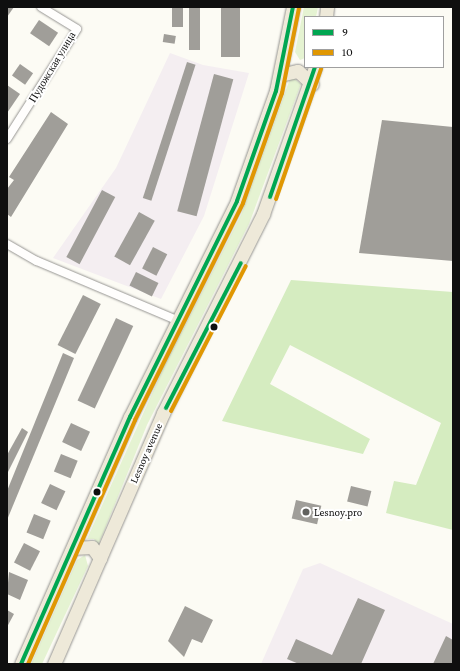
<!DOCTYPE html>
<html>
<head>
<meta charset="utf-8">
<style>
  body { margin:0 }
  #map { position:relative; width:460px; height:671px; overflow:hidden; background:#fcfbf4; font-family:"Crimson Pro",serif }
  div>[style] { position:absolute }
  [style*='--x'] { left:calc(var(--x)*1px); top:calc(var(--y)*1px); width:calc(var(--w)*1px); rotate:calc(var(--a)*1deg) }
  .industrial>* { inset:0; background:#f4eef1 }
  .green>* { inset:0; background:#e5f3d2 }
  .forest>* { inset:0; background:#d5ecc0 }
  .building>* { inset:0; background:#a09e99; transform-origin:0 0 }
  .roads { filter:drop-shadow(0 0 1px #969592) drop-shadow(0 0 1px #969592) }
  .minor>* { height:8px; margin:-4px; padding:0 4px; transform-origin:4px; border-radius:4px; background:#fffefd }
  .primary>* { height:13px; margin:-6.5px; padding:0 6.5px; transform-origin:6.5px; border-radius:6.5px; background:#eee9d9 }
  .bus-1>* { height:4px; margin:-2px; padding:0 2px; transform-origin:2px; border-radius:2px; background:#00a651 }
  .bus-2>* { height:4px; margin:-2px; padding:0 2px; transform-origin:2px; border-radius:2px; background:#e09702 }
  .dots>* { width:11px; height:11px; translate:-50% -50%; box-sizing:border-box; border:2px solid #fff; border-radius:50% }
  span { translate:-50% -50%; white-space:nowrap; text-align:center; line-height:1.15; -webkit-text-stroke:4px #fff; paint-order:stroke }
  .street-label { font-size:11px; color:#0f0f0f }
  .poi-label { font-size:11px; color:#0f0f0f }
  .left { translate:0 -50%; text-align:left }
  .frame { position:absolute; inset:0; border:8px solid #0f0f0f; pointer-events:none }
  .legend { position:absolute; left:304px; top:16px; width:140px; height:52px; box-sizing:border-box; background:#fff; border:1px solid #9f9f9f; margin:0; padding:5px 7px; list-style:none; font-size:12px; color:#0f0f0f }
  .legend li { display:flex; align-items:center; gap:8px; height:20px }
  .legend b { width:20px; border:1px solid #9f9f9f }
</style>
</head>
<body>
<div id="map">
  <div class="industrial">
    <i style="clip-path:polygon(170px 53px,203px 65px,249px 73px,204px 216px,161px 299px,53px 258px,116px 168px)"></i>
    <i style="clip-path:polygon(320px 563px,453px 624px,453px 664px,261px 664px,303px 569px)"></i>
  </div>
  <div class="green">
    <i style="clip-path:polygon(304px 7px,318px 7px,316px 17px,305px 17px,305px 58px,300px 60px,295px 52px)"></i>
    <i style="clip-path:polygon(291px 76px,301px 84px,249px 224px,147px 425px,98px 546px,94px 539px,87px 539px,164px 367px,241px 215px)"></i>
    <i style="clip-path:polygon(85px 555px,88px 566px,42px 664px,31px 664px,77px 560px)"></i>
  </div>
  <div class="forest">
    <i style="clip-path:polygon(291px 280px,453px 292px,453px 530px,386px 513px,394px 481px,416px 485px,441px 423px,290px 345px,270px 384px,370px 439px,363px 454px,222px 421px)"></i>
  </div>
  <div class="building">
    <i style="clip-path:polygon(7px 7px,14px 7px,7px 17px)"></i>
    <i style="left:172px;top:7px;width:11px;height:20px"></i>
    <i style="left:189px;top:7px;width:11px;height:43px"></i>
    <i style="left:221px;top:7px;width:19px;height:50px"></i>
    <i style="left:39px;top:20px;width:23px;height:16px;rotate:34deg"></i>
    <i style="left:164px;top:34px;width:12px;height:8px;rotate:9deg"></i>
    <i style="left:187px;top:62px;width:9px;height:143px;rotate:18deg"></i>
    <i style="left:20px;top:64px;width:16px;height:14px;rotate:35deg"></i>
    <i style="left:214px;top:74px;width:20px;height:142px;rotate:15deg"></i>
    <i style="clip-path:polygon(7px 85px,20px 94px,7px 113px)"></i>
    <i style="clip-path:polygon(51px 112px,68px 124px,11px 217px,7px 214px,7px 189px,14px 180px,9px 177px)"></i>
    <i style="clip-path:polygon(382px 120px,453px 127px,453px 261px,359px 253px)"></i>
    <i style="left:102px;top:190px;width:15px;height:76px;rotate:28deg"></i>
    <i style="left:139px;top:212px;width:18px;height:51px;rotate:29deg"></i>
    <i style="left:153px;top:247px;width:16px;height:24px;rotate:27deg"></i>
    <i style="left:136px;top:272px;width:25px;height:15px;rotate:26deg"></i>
    <i style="left:83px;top:295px;width:20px;height:56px;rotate:27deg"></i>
    <i style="left:116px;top:318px;width:19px;height:91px;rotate:25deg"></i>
    <i style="clip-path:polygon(63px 353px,74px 358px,7px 520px,7px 491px)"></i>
    <i style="left:71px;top:423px;width:21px;height:21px;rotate:25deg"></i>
    <i style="clip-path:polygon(22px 428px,28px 432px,7px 474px,7px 455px)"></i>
    <i style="left:61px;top:454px;width:18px;height:19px;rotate:22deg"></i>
    <i style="left:50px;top:484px;width:17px;height:21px;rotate:25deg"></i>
    <i style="left:351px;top:486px;width:21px;height:16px;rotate:14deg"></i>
    <i style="left:296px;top:500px;width:26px;height:19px;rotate:13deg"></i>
    <i style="left:34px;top:514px;width:18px;height:20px;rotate:22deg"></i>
    <i style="left:24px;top:543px;width:18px;height:22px;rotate:27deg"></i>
    <i style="clip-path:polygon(9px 572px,28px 580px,20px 600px,7px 594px)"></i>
    <i style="clip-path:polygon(358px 598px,385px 610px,361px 664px,299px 664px,287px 659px,296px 639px,332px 655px)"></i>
    <i style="clip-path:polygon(185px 606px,213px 620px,202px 643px,192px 639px,184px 657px,168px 641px)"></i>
    <i style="clip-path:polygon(7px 610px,14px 614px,7px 627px)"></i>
    <i style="clip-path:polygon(446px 636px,453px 640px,453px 664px,433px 664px)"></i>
  </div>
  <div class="roads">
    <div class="minor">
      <i style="--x:7;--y:139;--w:130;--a:-57.5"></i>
      <i style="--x:77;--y:29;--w:42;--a:-148.6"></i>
      <i style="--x:7;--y:244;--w:34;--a:30"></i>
      <i style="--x:37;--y:261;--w:152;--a:22.9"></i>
    </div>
    <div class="primary">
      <i style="--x:326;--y:17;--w:10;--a:-84"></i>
      <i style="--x:280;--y:75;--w:18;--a:-13"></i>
      <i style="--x:298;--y:71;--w:19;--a:43"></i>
      <i style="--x:73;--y:548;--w:19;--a:-3"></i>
      <i style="--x:92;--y:547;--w:14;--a:54"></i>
      <i style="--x:21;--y:664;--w:270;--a:-66.2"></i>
      <i style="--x:130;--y:417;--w:241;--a:-63.6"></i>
      <i style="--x:237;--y:201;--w:117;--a:-70.5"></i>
      <i style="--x:276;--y:91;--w:86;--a:-78.6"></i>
      <i style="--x:54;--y:664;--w:274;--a:-66.5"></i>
      <i style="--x:163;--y:413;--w:223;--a:-63.3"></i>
      <i style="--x:263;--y:214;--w:156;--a:-70.5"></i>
    </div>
  </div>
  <div class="bus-1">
    <i style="--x:270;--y:197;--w:138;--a:-70.9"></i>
    <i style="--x:166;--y:408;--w:163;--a:-62.7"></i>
    <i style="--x:21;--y:664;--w:270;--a:-66.2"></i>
    <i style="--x:130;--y:417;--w:241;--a:-63.6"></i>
    <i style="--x:237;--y:201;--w:117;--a:-70.5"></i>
    <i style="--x:276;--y:91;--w:86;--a:-78.6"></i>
  </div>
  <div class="bus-2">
    <i style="--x:276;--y:199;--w:138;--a:-70.9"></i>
    <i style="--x:171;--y:411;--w:163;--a:-62.7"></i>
    <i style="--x:28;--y:664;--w:266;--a:-66.3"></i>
    <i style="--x:135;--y:420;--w:242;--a:-63.5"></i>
    <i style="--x:243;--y:203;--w:117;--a:-70.5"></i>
    <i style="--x:282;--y:93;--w:87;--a:-78.7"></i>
  </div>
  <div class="dots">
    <i style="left:214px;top:327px;background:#0f0f0f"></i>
    <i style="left:97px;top:492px;background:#0f0f0f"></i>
    <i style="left:306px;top:512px;background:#62625f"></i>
  </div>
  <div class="street-label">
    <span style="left:52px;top:67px;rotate:-59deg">Пудожская улица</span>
    <span style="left:146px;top:453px;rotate:-66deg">Lesnoy avenue</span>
  </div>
  <div class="poi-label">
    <span class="left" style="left:314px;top:512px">Lesnoy.pro</span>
  </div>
  <div class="frame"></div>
  <ul class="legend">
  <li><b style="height:5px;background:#00a651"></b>9</li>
  <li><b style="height:5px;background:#e09702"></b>10</li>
  </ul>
</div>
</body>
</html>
